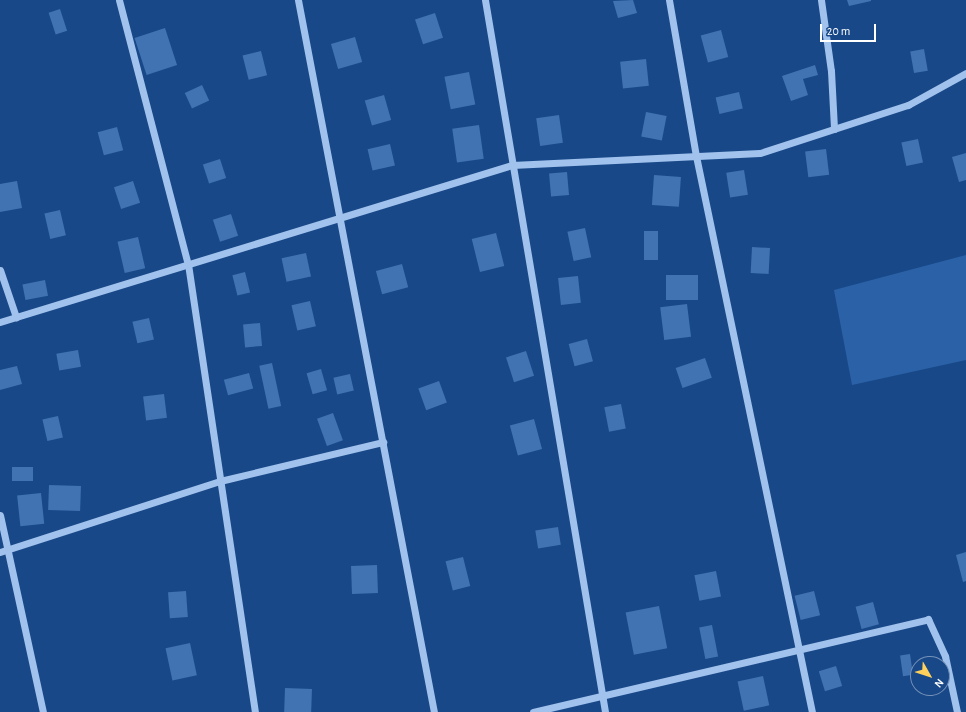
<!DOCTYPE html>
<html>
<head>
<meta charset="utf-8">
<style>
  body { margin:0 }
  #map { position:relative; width:966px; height:712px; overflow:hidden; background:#184888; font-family:"Alegreya Sans",sans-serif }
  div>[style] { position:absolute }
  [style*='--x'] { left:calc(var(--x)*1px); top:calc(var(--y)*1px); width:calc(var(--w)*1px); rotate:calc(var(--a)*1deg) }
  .green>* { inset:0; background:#2b62a7 }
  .building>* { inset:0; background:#4172b2; transform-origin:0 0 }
  .minor>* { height:7px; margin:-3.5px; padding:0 3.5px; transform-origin:3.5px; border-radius:3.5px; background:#a0c2ed }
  span { translate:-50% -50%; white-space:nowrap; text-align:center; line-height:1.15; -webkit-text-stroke:4px #184888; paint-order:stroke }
  .north { position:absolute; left:910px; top:656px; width:40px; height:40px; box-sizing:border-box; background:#184888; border:1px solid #7491b8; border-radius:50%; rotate:129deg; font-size:11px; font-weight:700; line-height:16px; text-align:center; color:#fff }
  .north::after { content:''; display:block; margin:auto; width:14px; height:18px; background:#ffd15c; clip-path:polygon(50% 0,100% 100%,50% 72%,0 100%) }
  .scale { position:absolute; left:820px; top:24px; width:56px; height:18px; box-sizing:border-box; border:2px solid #fff; border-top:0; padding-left:5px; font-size:12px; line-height:14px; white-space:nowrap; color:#fff; -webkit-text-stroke:3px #184888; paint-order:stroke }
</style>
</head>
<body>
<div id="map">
  <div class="green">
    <i style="clip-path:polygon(966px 255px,966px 360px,852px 385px,834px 290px)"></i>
  </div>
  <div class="building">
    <i style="clip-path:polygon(633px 0,637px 13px,618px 18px,613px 1px)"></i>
    <i style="clip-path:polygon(847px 0,871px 0,871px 1px,849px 6px)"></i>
    <i style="left:60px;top:9px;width:23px;height:12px;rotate:72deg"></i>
    <i style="left:435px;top:13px;width:26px;height:21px;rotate:72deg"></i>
    <i style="left:165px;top:28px;width:39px;height:32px;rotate:72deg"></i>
    <i style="left:721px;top:30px;width:28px;height:21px;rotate:75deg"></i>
    <i style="left:355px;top:37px;width:26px;height:25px;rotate:74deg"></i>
    <i style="left:924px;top:49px;width:22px;height:14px;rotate:80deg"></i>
    <i style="left:261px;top:51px;width:25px;height:19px;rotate:76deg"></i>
    <i style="left:646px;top:59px;width:27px;height:26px;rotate:84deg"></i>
    <i style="clip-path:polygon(815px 65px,818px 75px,803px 79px,808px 95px,791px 101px,782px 76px)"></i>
    <i style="left:469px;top:72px;width:33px;height:25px;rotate:79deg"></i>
    <i style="left:202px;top:85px;width:17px;height:19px;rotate:65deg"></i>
    <i style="left:739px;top:92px;width:17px;height:24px;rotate:77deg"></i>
    <i style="left:384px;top:95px;width:26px;height:20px;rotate:74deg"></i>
    <i style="left:646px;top:112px;width:21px;height:25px;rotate:11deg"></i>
    <i style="left:559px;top:115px;width:28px;height:23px;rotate:82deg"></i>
    <i style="left:479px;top:125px;width:34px;height:27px;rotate:82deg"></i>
    <i style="left:117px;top:127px;width:24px;height:20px;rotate:75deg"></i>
    <i style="left:918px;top:139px;width:24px;height:17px;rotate:78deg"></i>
    <i style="left:390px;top:144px;width:22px;height:23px;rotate:77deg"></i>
    <i style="left:826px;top:149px;width:26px;height:21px;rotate:83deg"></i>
    <i style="clip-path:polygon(966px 153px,966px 180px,959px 182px,952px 157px)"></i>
    <i style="left:220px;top:159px;width:20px;height:18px;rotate:72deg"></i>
    <i style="left:744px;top:170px;width:25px;height:18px;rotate:81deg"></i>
    <i style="left:567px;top:172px;width:23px;height:18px;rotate:85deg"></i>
    <i style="left:654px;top:175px;width:27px;height:30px;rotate:4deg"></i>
    <i style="clip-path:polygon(17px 181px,22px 208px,0 212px,0 184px)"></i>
    <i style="left:133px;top:181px;width:23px;height:20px;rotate:72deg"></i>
    <i style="left:60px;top:210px;width:26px;height:16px;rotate:77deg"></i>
    <i style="left:231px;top:214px;width:23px;height:19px;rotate:72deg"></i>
    <i style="left:585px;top:228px;width:30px;height:18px;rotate:78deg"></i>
    <i style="left:644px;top:231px;width:14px;height:29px"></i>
    <i style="left:496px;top:233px;width:34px;height:25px;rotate:76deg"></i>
    <i style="left:138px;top:237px;width:32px;height:21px;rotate:77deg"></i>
    <i style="left:752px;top:247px;width:18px;height:26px;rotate:3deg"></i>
    <i style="left:306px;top:253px;width:24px;height:25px;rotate:78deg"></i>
    <i style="left:402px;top:264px;width:24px;height:27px;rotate:75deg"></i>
    <i style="left:245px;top:272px;width:21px;height:13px;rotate:76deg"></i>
    <i style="left:698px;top:275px;width:25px;height:32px;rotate:90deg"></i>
    <i style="left:578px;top:276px;width:27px;height:20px;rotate:84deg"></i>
    <i style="left:45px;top:280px;width:16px;height:23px;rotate:79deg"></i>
    <i style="left:310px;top:301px;width:26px;height:19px;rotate:77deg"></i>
    <i style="left:687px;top:304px;width:33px;height:27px;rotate:83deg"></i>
    <i style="left:149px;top:318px;width:22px;height:17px;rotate:77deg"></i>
    <i style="left:260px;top:323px;width:23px;height:17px;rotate:85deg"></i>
    <i style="left:587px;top:339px;width:23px;height:19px;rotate:75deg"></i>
    <i style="left:78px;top:350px;width:17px;height:22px;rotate:80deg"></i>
    <i style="left:526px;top:351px;width:26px;height:21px;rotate:72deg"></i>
    <i style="left:705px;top:358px;width:21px;height:31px;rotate:71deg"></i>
    <i style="left:272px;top:363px;width:44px;height:13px;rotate:78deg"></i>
    <i style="clip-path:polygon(17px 366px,22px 384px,0 390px,0 370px)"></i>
    <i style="left:321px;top:369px;width:22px;height:15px;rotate:74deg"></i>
    <i style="left:249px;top:373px;width:16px;height:26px;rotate:75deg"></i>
    <i style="left:350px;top:374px;width:17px;height:17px;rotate:77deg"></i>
    <i style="left:439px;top:381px;width:23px;height:22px;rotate:70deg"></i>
    <i style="left:164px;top:394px;width:24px;height:21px;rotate:83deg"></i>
    <i style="left:621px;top:404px;width:25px;height:17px;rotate:79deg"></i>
    <i style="left:333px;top:413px;width:29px;height:17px;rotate:70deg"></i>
    <i style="left:58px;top:416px;width:22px;height:16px;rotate:77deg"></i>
    <i style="left:534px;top:419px;width:31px;height:25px;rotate:75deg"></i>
    <i style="left:33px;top:467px;width:14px;height:21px;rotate:90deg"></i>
    <i style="left:49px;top:485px;width:32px;height:25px;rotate:2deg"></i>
    <i style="left:41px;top:493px;width:31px;height:24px;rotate:84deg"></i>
    <i style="left:558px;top:527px;width:18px;height:23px;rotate:81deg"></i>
    <i style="clip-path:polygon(966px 552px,966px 581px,963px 582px,956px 555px)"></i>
    <i style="left:463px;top:557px;width:30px;height:18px;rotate:76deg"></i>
    <i style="left:377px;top:565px;width:28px;height:26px;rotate:88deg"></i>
    <i style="left:716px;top:571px;width:26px;height:22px;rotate:79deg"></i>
    <i style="left:186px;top:591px;width:26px;height:18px;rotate:86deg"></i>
    <i style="left:814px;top:591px;width:25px;height:20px;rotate:76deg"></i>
    <i style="left:873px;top:602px;width:23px;height:18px;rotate:75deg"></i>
    <i style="left:659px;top:606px;width:43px;height:34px;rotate:79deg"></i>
    <i style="left:712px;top:625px;width:32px;height:13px;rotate:79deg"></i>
    <i style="left:190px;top:643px;width:33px;height:25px;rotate:78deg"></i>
    <i style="left:910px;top:654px;width:21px;height:10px;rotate:82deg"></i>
    <i style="left:836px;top:666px;width:21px;height:18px;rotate:73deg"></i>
    <i style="left:763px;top:676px;width:30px;height:26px;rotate:78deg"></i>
    <i style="left:285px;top:688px;width:27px;height:24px;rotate:2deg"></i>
  </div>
  <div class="minor">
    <i style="--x:119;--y:0;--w:273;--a:75.4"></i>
    <i style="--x:188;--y:264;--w:453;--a:81.5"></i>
    <i style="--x:298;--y:0;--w:725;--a:79.19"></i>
    <i style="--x:485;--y:0;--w:722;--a:80.43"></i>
    <i style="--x:669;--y:0;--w:158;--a:80.2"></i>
    <i style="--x:696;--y:156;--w:568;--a:78.22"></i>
    <i style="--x:821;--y:0;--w:72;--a:82"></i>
    <i style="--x:831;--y:71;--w:58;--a:87"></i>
    <i style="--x:0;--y:270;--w:50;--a:71.2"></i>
    <i style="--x:0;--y:322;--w:536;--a:-17.05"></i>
    <i style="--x:512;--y:165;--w:248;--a:-2.8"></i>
    <i style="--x:760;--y:153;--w:156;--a:-18"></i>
    <i style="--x:908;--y:105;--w:66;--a:-28.9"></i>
    <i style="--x:0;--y:515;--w:202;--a:77.7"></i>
    <i style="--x:0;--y:552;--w:231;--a:-17.9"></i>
    <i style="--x:220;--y:481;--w:168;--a:-13.5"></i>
    <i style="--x:533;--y:712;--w:406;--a:-13.2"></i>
    <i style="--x:928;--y:619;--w:41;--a:65.3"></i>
    <i style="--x:945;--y:656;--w:57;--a:77.9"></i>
  </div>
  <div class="north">N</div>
  <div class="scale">20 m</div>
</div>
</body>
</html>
